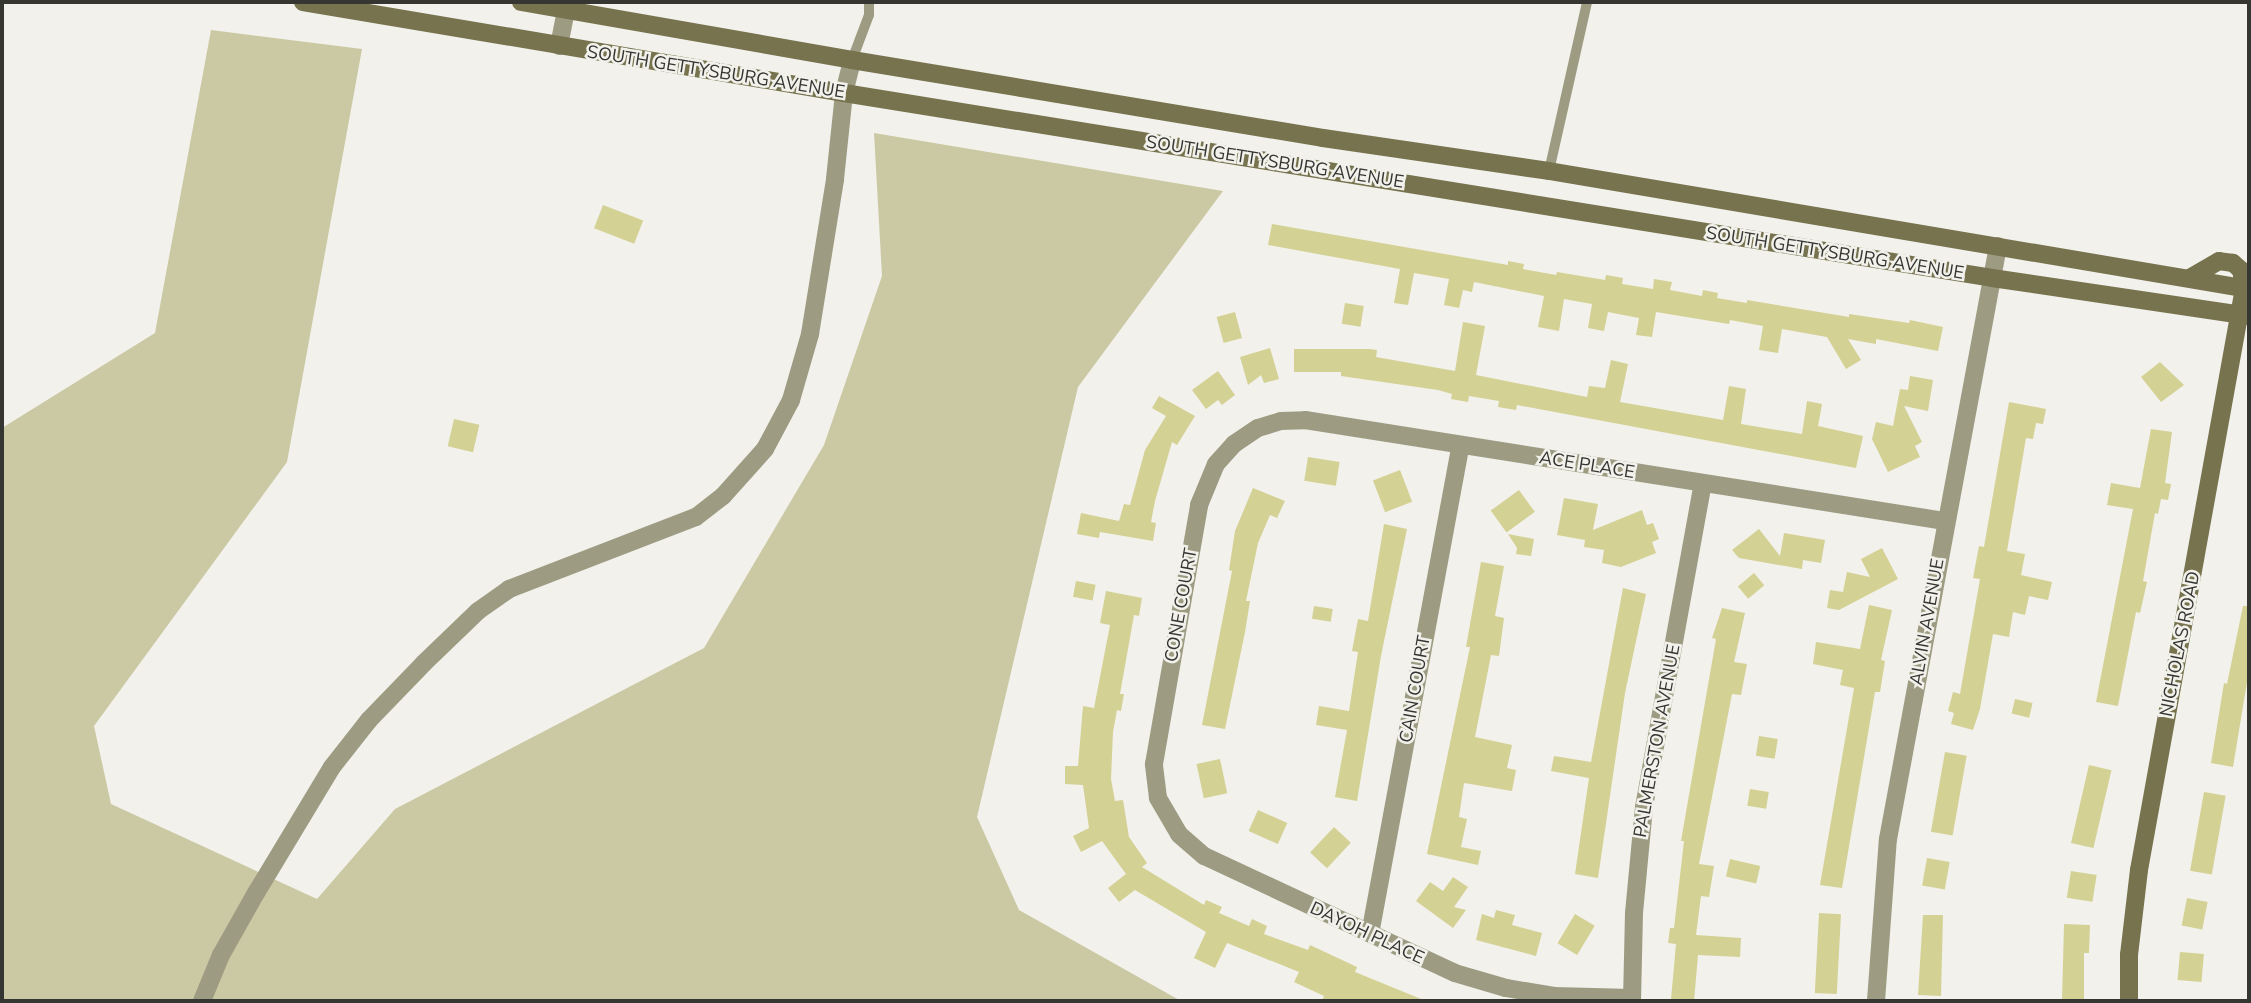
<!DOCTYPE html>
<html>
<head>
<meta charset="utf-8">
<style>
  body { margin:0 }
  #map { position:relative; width:2251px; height:1003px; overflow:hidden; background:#f2f1eb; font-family:"Nunito Sans",sans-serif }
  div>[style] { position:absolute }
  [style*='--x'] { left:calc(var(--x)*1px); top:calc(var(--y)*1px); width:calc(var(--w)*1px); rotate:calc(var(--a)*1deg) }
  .green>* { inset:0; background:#cbc9a3 }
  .building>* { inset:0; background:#d4d194; transform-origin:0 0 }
  .lane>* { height:10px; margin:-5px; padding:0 5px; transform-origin:5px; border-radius:5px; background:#9d9c83 }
  .street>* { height:18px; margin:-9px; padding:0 9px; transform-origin:9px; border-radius:9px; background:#9d9c83 }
  .secondary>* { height:18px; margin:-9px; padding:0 9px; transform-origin:9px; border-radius:9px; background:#76734e }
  span { translate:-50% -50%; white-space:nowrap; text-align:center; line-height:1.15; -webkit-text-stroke:5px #f2f1eb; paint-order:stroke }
  .street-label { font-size:18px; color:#353532 }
  .frame { position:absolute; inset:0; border:4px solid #353532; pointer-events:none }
</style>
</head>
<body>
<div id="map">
  <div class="green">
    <i style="clip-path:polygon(211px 30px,362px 49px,287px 462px,94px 726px,111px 804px,317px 899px,395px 809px,704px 648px,824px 445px,882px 276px,874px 133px,1223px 191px,1078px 387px,977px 817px,1019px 910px,1181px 1001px,2px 1001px,2px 428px,155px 333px)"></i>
  </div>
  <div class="building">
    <i style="left:603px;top:205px;width:43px;height:25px;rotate:21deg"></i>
    <i style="clip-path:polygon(1272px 224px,1508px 265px,1508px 261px,1524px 264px,1523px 269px,1556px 275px,1557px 272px,1605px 280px,1606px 275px,1623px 278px,1622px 284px,1653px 289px,1654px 279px,1672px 282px,1670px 290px,1702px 296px,1703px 290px,1718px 293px,1717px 298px,1747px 303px,1747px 300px,1849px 317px,1849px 314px,1909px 323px,1910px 320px,1943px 327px,1938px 351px,1876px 339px,1876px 344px,1848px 339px,1861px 360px,1846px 369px,1827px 337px,1782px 329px,1778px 353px,1759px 350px,1763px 326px,1730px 320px,1729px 324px,1656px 312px,1652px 337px,1636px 335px,1639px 318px,1608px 312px,1604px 331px,1588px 328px,1592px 304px,1564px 299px,1559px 331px,1538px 327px,1544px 296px,1474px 282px,1472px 292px,1463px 290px,1459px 308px,1444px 305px,1449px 279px,1414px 273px,1408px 305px,1394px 303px,1400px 269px,1268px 245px)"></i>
    <i style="left:1345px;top:303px;width:19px;height:21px;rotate:9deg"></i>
    <i style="left:1235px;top:312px;width:27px;height:19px;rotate:75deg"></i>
    <i style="clip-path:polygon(1463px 322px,1485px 326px,1476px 375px,1587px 397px,1589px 386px,1605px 388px,1611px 360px,1628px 364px,1620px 402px,1723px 420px,1729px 386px,1746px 389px,1741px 424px,1802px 434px,1807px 401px,1822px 404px,1818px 426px,1863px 436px,1856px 468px,1517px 405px,1516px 410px,1498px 407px,1499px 401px,1469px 396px,1468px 402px,1451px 399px,1452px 394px,1438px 390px,1341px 376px,1341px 372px,1294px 372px,1294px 349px,1370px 349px,1377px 350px,1376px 357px,1455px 371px)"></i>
    <i style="clip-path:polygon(1270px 348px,1279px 379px,1264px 383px,1261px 375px,1248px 385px,1240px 357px)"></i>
    <i style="clip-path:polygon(2160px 362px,2184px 385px,2161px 402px,2141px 377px)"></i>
    <i style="clip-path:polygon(1218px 371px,1235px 395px,1222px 405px,1218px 400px,1206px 409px,1192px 390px)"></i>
    <i style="clip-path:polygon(1910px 376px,1933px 380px,1928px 411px,1904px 406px,1922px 442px,1915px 446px,1920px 457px,1888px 472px,1872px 439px,1876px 422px,1893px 426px,1900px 389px,1908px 390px)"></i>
    <i style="clip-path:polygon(1159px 396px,1195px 416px,1177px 445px,1172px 442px,1155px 501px,1151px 522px,1156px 523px,1153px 541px,1100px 532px,1099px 538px,1077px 534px,1081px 513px,1119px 521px,1124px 504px,1130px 505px,1145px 450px,1166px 416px,1152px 408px)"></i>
    <i style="clip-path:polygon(2009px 402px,2046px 409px,2043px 424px,2036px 423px,2033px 439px,2026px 438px,2007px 551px,2025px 554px,2021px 575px,2052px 582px,2048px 600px,2029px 596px,2025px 615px,2013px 612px,2009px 637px,1993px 634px,1980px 709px,1973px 730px,1951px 724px,1954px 713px,1948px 711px,1953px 692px,1960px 694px,1980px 579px,1973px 578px,1979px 546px,1984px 547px)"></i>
    <i style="left:454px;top:419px;width:26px;height:28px;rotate:13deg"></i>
    <i style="clip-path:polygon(2151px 429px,2172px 432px,2165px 483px,2171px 484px,2168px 500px,2161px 499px,2158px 514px,2155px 513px,2143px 581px,2147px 582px,2140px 613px,2136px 612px,2118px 706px,2096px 702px,2133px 509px,2107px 505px,2111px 483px,2140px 488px)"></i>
    <i style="left:1308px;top:457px;width:32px;height:24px;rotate:9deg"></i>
    <i style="left:1400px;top:470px;width:34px;height:29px;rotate:69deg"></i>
    <i style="clip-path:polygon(1253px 488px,1285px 501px,1277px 518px,1270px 515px,1258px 543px,1246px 601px,1250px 601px,1245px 632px,1225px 729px,1202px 725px,1232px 571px,1229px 570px,1235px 531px)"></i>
    <i style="left:1519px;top:490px;width:27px;height:35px;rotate:54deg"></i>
    <i style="clip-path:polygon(1564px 498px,1598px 504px,1593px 530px,1642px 510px,1647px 525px,1653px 523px,1659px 539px,1652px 542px,1656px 553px,1621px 567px,1602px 563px,1604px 550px,1584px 547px,1585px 540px,1557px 535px)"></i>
    <i style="clip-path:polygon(1384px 524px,1407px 529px,1381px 656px,1357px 801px,1335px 797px,1347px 730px,1316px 725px,1319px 706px,1349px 711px,1358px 652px,1352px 651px,1358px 619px,1368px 621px)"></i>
    <i style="clip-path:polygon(1759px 529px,1780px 556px,1784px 533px,1825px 540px,1821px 563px,1803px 560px,1802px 569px,1739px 558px,1732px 550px)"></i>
    <i style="clip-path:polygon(1508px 534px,1534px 539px,1531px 556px,1516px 554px,1517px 548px)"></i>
    <i style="clip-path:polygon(1882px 548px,1898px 579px,1839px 610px,1827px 608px,1830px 590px,1843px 592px,1847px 572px,1870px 577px,1861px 559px)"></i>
    <i style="clip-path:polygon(1481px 562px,1504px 566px,1495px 616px,1504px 618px,1499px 656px,1491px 655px,1475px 737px,1512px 745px,1507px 768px,1516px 770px,1512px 791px,1464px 783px,1459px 817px,1467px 819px,1461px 847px,1481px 851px,1478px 865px,1427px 854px,1470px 647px,1466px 647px)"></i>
    <i style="left:1754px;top:573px;width:16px;height:21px;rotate:50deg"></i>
    <i style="left:1076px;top:581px;width:20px;height:16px;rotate:11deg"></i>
    <i style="clip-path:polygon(1623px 588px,1646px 594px,1625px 693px,1598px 878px,1575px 874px,1589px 778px,1551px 771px,1554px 756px,1591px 762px)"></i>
    <i style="clip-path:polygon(1106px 591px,1142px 598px,1139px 616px,1134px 615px,1120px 694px,1124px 694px,1121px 711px,1117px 710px,1113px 732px,1111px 779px,1115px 801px,1123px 800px,1129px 837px,1147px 863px,1142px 867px,1204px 905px,1206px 900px,1222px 907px,1219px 913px,1249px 926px,1252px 919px,1267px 926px,1264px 934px,1308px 950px,1310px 945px,1357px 967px,1355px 972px,1426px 1001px,1322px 1001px,1324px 996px,1294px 982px,1299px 972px,1227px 943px,1215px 968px,1194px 958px,1206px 932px,1135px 890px,1119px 902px,1108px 888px,1126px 874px,1102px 841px,1081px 852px,1073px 836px,1089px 828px,1083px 785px,1065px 784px,1065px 766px,1078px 766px,1083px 706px,1094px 708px,1110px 625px,1100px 623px)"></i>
    <i style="clip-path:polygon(1869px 605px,1892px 610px,1881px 660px,1885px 661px,1880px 692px,1875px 692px,1842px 888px,1820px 885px,1854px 688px,1840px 685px,1843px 670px,1813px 664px,1816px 642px,1860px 649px)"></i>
    <i style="left:1314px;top:606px;width:19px;height:13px;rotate:9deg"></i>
    <i style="clip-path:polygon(2243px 606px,2249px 606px,2249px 670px,2233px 767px,2211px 763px,2224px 683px,2227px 684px)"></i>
    <i style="clip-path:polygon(1722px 608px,1745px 613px,1734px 662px,1747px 664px,1741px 695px,1732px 694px,1699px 864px,1714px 866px,1709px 897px,1701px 896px,1696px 935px,1741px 938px,1740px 957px,1698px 955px,1694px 1001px,1671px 999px,1676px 944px,1668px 943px,1670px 928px,1674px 928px,1684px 841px,1681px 841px,1716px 639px,1712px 638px)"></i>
    <i style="left:2015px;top:699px;width:18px;height:15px;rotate:13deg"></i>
    <i style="left:1759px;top:736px;width:19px;height:20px;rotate:9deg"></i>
    <i style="left:1945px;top:752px;width:22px;height:81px;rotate:10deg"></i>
    <i style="left:1220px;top:759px;width:35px;height:24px;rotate:78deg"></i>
    <i style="left:2089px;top:765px;width:23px;height:80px;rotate:13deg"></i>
    <i style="left:1750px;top:789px;width:19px;height:17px;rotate:9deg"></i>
    <i style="left:2204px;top:792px;width:22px;height:80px;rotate:10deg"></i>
    <i style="left:1258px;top:810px;width:32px;height:23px;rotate:24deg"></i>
    <i style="left:1334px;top:827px;width:23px;height:35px;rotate:43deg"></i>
    <i style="left:1927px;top:858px;width:23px;height:28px;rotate:10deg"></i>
    <i style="left:1730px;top:859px;width:31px;height:18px;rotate:13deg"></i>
    <i style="left:2071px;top:871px;width:26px;height:27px;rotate:9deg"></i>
    <i style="clip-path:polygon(1453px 877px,1468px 887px,1454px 907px,1466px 910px,1453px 928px,1416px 901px,1430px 882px,1443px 891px)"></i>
    <i style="left:2187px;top:898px;width:21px;height:28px;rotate:11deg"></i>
    <i style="clip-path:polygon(1496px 910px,1515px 915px,1512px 925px,1542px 933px,1536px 956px,1476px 940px,1482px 914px,1494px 918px)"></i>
    <i style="left:1819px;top:913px;width:22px;height:80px;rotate:3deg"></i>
    <i style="left:1575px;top:914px;width:23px;height:34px;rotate:31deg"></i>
    <i style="clip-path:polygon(1923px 915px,1943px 915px,1941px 996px,1918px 995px)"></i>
    <i style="clip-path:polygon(2064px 924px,2090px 925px,2089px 953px,2084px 953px,2084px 1001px,2062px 1001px)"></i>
    <i style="left:2180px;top:952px;width:24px;height:28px;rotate:5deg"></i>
  </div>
  <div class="lane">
    <i style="--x:852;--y:60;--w:48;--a:-69.3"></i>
    <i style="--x:869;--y:15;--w:13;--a:-90"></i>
    <i style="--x:1549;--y:171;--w:173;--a:-77.3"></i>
  </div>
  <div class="street">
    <i style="--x:559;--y:46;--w:38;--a:-79"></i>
    <i style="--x:1370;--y:934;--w:497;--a:-79.5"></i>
    <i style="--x:1632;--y:998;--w:78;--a:-178.5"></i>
    <i style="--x:1554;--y:996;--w:49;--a:-170.5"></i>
    <i style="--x:1506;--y:988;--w:53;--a:-163.6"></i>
    <i style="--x:1455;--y:973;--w:277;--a:-155"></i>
    <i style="--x:1204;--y:856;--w:33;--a:-139"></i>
    <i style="--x:1179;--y:834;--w:42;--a:-120.3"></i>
    <i style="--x:1158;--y:798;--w:34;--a:-97"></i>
    <i style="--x:1154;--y:764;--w:263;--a:-80.1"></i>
    <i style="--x:1199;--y:505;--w:44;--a:-67.5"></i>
    <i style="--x:1216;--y:464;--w:27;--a:-48"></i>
    <i style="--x:1234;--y:444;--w:29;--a:-34"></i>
    <i style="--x:1258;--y:428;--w:24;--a:-17"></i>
    <i style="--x:1281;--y:421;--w:24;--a:-2"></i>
    <i style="--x:1305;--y:420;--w:648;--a:8.97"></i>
    <i style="--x:202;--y:1001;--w:50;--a:-67.6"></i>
    <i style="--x:221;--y:955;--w:71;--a:-60.6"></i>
    <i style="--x:256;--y:893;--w:147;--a:-58.9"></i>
    <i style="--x:332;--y:767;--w:60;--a:-51.8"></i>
    <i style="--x:369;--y:720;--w:79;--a:-46"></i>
    <i style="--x:424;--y:663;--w:75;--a:-43.9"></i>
    <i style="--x:478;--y:611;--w:38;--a:-35"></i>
    <i style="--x:509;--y:589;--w:200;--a:-21.1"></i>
    <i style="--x:696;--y:517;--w:34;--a:-38"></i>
    <i style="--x:723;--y:496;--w:63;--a:-48.2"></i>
    <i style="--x:765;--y:449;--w:55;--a:-62"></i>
    <i style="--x:791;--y:400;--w:69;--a:-73.9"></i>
    <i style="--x:810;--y:334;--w:157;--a:-80.8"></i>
    <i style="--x:835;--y:179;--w:86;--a:-84"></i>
    <i style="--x:844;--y:93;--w:34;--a:-76"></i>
    <i style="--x:1632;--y:1001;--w:88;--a:-88.7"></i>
    <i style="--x:1634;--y:913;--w:106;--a:-84.6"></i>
    <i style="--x:1644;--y:807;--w:329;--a:-79.7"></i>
    <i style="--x:1876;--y:1001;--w:162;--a:-85.8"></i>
    <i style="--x:1888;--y:839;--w:603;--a:-79.49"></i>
  </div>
  <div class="secondary">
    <i style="--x:303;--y:2;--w:549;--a:9.55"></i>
    <i style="--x:844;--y:93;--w:1163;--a:9.15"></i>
    <i style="--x:1992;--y:278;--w:260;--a:8.4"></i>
    <i style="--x:521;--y:2;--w:336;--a:9.9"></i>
    <i style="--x:852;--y:60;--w:477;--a:9.4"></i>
    <i style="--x:1323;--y:138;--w:228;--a:8.3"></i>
    <i style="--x:1549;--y:171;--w:710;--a:9.57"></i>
    <i style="--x:2129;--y:1001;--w:46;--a:-90"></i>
    <i style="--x:2129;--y:955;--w:86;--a:-83.3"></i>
    <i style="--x:2139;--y:870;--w:591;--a:-79.77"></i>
    <i style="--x:2244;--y:288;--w:18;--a:-99"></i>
    <i style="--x:2241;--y:270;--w:11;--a:-139"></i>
    <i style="--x:2233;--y:263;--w:14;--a:-172"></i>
    <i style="--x:2219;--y:261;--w:34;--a:150"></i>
  </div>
  <div class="street-label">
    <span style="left:716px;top:72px;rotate:9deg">SOUTH GETTYSBURG AVENUE</span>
    <span style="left:1275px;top:162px;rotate:9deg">SOUTH GETTYSBURG AVENUE</span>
    <span style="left:1835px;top:253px;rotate:9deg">SOUTH GETTYSBURG AVENUE</span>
    <span style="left:1587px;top:465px;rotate:9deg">ACE PLACE</span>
    <span style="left:1181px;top:605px;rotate:-80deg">CONE COURT</span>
    <span style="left:1927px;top:622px;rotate:-80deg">ALVIN AVENUE</span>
    <span style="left:2180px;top:644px;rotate:-79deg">NICHOLAS ROAD</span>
    <span style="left:1415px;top:689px;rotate:-80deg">CAIN COURT</span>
    <span style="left:1657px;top:741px;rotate:-80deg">PALMERSTON AVENUE</span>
    <span style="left:1367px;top:933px;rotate:25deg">DAYOH PLACE</span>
  </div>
  <div class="frame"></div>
</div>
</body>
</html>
